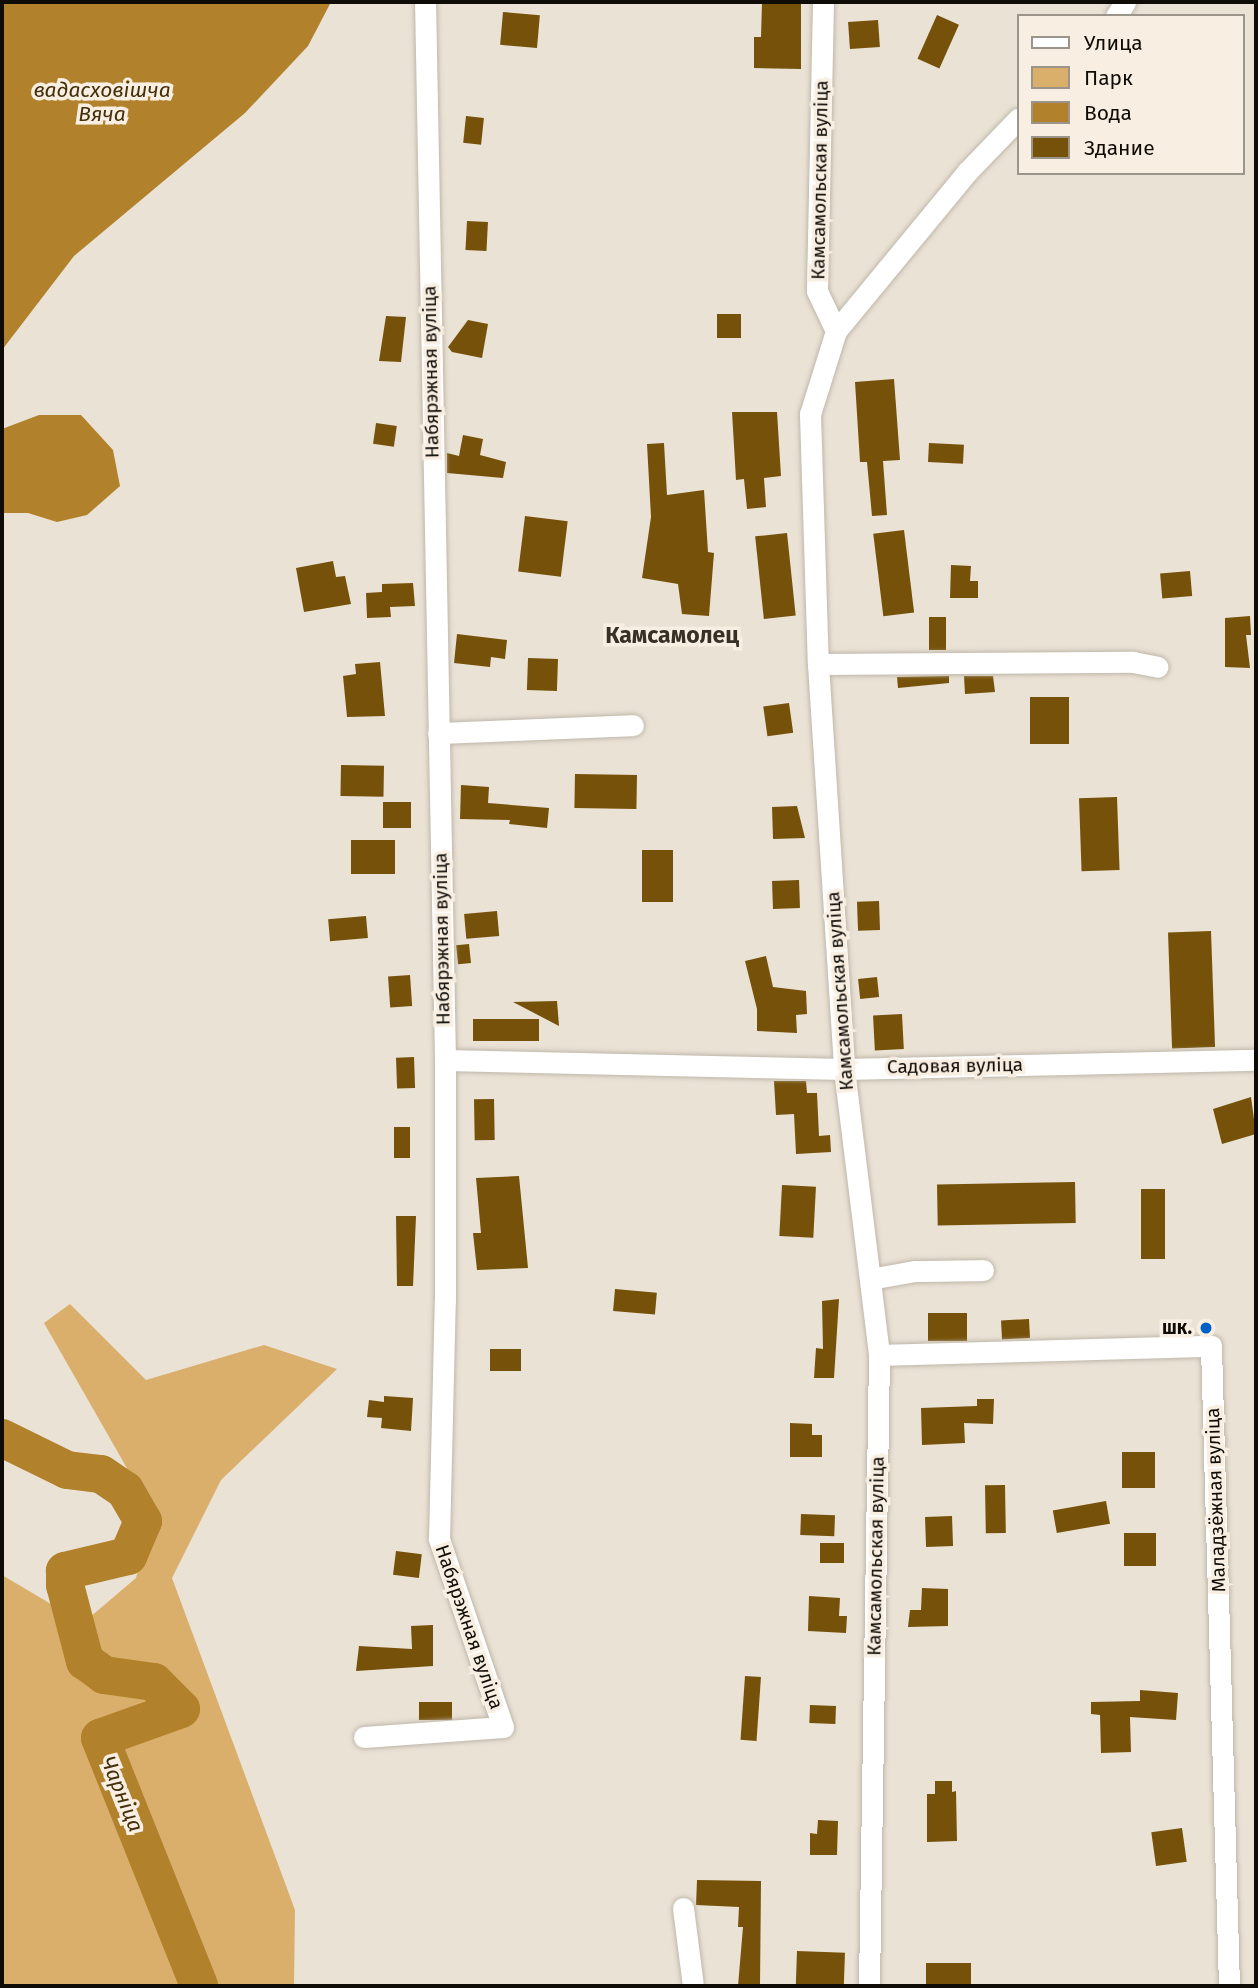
<!DOCTYPE html>
<html>
<head>
<meta charset="utf-8">
<style>
  body { margin:0 }
  #map { position:relative; width:1258px; height:1988px; overflow:hidden; background:#eae2d5; font-family:"Fira Sans",sans-serif }
  div>[style] { position:absolute }
  [style*='--x'] { left:calc(var(--x)*1px); top:calc(var(--y)*1px); width:calc(var(--w)*1px); rotate:calc(var(--a)*1deg) }
  .green>* { inset:0; background:#daaf6c }
  .water>* { inset:0; background:#b2812b }
  .river>* { height:38px; margin:-19px; padding:0 19px; transform-origin:19px; border-radius:19px; background:#b2812b }
  .building>* { inset:0; background:#765109; transform-origin:0 0 }
  .roads { filter:drop-shadow(0 0 2px #bfb7aa) drop-shadow(0 0 2px #bfb7aa) }
  .minor>* { height:21px; margin:-10.5px; padding:0 10.5px; transform-origin:10.5px; border-radius:10.5px; background:#fff }
  .dots>* { width:19px; height:19px; translate:-50% -50%; box-sizing:border-box; border:4px solid #f8efe2; border-radius:50% }
  span { translate:-50% -50%; white-space:nowrap; text-align:center; line-height:1.15; -webkit-text-stroke:7px #f8efe2; paint-order:stroke }
  .street-label { font-size:19px; color:#0f0c08 }
  .poi-label { font-size:19px; color:#0f0c08; font-weight:700 }
  .right { translate:-100% -50%; text-align:right }
  .water-label { font-size:21px; color:#442f0a; font-style:italic }
  .quarter-label { font-size:23px; color:#363026; font-weight:700 }
  .frame { position:absolute; inset:0; border:4px solid #0f0c08; pointer-events:none }
  .legend { position:absolute; left:1017px; top:14px; width:228px; height:161px; box-sizing:border-box; background:#f8efe2; border:2px solid #9b948b; margin:0; padding:9px 12px; list-style:none; font-size:21px; color:#0f0c08 }
  .legend li { display:flex; align-items:center; gap:14px; height:35px }
  .legend b { width:35px; border:2px solid #9b948b }
</style>
</head>
<body>
<div id="map">
  <div class="green">
    <i style="clip-path:polygon(70px 1304px,146px 1380px,264px 1345px,337px 1369px,221px 1480px,172px 1578px,295px 1910px,294px 1986px,2px 1986px,2px 1575px,83px 1623px,136px 1578px,152px 1512px,44px 1323px)"></i>
  </div>
  <div class="water">
    <i style="clip-path:polygon(2px 2px,331px 2px,308px 46px,245px 113px,74px 256px,2px 350px)"></i>
    <i style="clip-path:polygon(39px 415px,81px 415px,113px 450px,120px 486px,87px 515px,57px 522px,28px 513px,2px 513px,2px 429px)"></i>
  </div>
  <div class="river">
    <i style="--x:2;--y:1438;--w:72;--a:26.2"></i>
    <i style="--x:67;--y:1470;--w:34;--a:7"></i>
    <i style="--x:101;--y:1474;--w:29;--a:34"></i>
    <i style="--x:125;--y:1490;--w:36;--a:60"></i>
    <i style="--x:143;--y:1521;--w:38;--a:113"></i>
    <i style="--x:128;--y:1556;--w:65;--a:166.6"></i>
    <i style="--x:65;--y:1571;--w:14;--a:90"></i>
    <i style="--x:65;--y:1585;--w:79;--a:75.3"></i>
    <i style="--x:85;--y:1661;--w:24;--a:36"></i>
    <i style="--x:104;--y:1675;--w:50;--a:8"></i>
    <i style="--x:154;--y:1682;--w:38;--a:45"></i>
    <i style="--x:181;--y:1709;--w:86;--a:160.3"></i>
    <i style="--x:100;--y:1738;--w:267;--a:68.2"></i>
  </div>
  <div class="building">
    <i style="clip-path:polygon(762px 2px,801px 2px,801px 69px,754px 68px,754px 37px,761px 37px)"></i>
    <i style="left:503px;top:12px;width:37px;height:33px;rotate:5deg"></i>
    <i style="left:937px;top:15px;width:24px;height:48px;rotate:24deg"></i>
    <i style="left:878px;top:20px;width:27px;height:30px;rotate:86deg"></i>
    <i style="left:466px;top:116px;width:18px;height:27px;rotate:6deg"></i>
    <i style="left:467px;top:221px;width:21px;height:29px;rotate:3deg"></i>
    <i style="left:717px;top:314px;width:24px;height:24px"></i>
    <i style="clip-path:polygon(386px 316px,406px 317px,401px 362px,379px 361px)"></i>
    <i style="clip-path:polygon(468px 320px,488px 324px,482px 358px,452px 352px,448px 347px)"></i>
    <i style="clip-path:polygon(894px 379px,900px 460px,883px 461px,887px 515px,872px 516px,867px 462px,860px 462px,855px 382px)"></i>
    <i style="clip-path:polygon(732px 412px,777px 412px,781px 476px,764px 478px,766px 507px,747px 509px,744px 479px,736px 480px)"></i>
    <i style="left:376px;top:423px;width:21px;height:21px;rotate:8deg"></i>
    <i style="clip-path:polygon(463px 435px,483px 439px,480px 455px,506px 462px,503px 478px,447px 473px,447px 453px,459px 456px)"></i>
    <i style="clip-path:polygon(664px 443px,667px 495px,704px 490px,708px 552px,714px 553px,709px 616px,682px 614px,678px 584px,642px 578px,651px 517px,647px 444px)"></i>
    <i style="left:929px;top:443px;width:35px;height:19px;rotate:3deg"></i>
    <i style="left:525px;top:516px;width:43px;height:56px;rotate:7deg"></i>
    <i style="left:904px;top:530px;width:83px;height:31px;rotate:83deg"></i>
    <i style="left:787px;top:533px;width:83px;height:32px;rotate:84deg"></i>
    <i style="clip-path:polygon(333px 561px,336px 577px,345px 576px,351px 604px,304px 612px,296px 568px)"></i>
    <i style="clip-path:polygon(951px 565px,971px 566px,970px 581px,978px 581px,978px 598px,950px 598px)"></i>
    <i style="left:1190px;top:571px;width:25px;height:30px;rotate:85deg"></i>
    <i style="clip-path:polygon(413px 583px,415px 606px,390px 607px,391px 617px,367px 618px,366px 593px,382px 592px,382px 584px)"></i>
    <i style="clip-path:polygon(1250px 616px,1251px 635px,1246px 635px,1250px 668px,1225px 667px,1225px 618px)"></i>
    <i style="left:929px;top:617px;width:17px;height:33px"></i>
    <i style="clip-path:polygon(457px 634px,507px 640px,505px 659px,491px 657px,490px 667px,454px 663px)"></i>
    <i style="left:558px;top:659px;width:32px;height:30px;rotate:92deg"></i>
    <i style="clip-path:polygon(380px 662px,385px 716px,347px 717px,343px 676px,356px 674px,355px 664px)"></i>
    <i style="clip-path:polygon(949px 676px,949px 683px,898px 688px,897px 677px)"></i>
    <i style="clip-path:polygon(964px 676px,993px 676px,995px 692px,965px 694px)"></i>
    <i style="left:1030px;top:697px;width:39px;height:47px"></i>
    <i style="left:789px;top:703px;width:30px;height:26px;rotate:82deg"></i>
    <i style="left:341px;top:765px;width:43px;height:31px;rotate:1deg"></i>
    <i style="left:575px;top:774px;width:62px;height:34px;rotate:1deg"></i>
    <i style="clip-path:polygon(461px 785px,489px 787px,488px 803px,549px 808px,547px 828px,509px 824px,510px 820px,460px 819px)"></i>
    <i style="left:1117px;top:797px;width:73px;height:38px;rotate:88deg"></i>
    <i style="left:383px;top:802px;width:28px;height:26px"></i>
    <i style="clip-path:polygon(797px 806px,805px 838px,773px 839px,772px 807px)"></i>
    <i style="left:395px;top:840px;width:34px;height:44px;rotate:90deg"></i>
    <i style="left:642px;top:850px;width:31px;height:52px"></i>
    <i style="left:799px;top:880px;width:28px;height:27px;rotate:88deg"></i>
    <i style="left:879px;top:901px;width:29px;height:22px;rotate:88deg"></i>
    <i style="left:497px;top:911px;width:25px;height:33px;rotate:85deg"></i>
    <i style="left:366px;top:916px;width:22px;height:38px;rotate:85deg"></i>
    <i style="left:1211px;top:931px;width:116px;height:43px;rotate:88deg"></i>
    <i style="left:469px;top:944px;width:19px;height:13px;rotate:84deg"></i>
    <i style="clip-path:polygon(766px 956px,773px 987px,806px 991px,807px 1014px,796px 1015px,797px 1033px,757px 1031px,757px 1009px,745px 961px)"></i>
    <i style="left:410px;top:975px;width:31px;height:22px;rotate:86deg"></i>
    <i style="left:877px;top:977px;width:20px;height:19px;rotate:84deg"></i>
    <i style="clip-path:polygon(557px 1001px,559px 1026px,513px 1002px)"></i>
    <i style="left:902px;top:1014px;width:35px;height:29px;rotate:87deg"></i>
    <i style="left:473px;top:1019px;width:66px;height:22px"></i>
    <i style="left:414px;top:1057px;width:31px;height:18px;rotate:88deg"></i>
    <i style="clip-path:polygon(774px 1081px,806px 1081px,807px 1093px,817px 1093px,819px 1136px,830px 1135px,831px 1152px,796px 1154px,794px 1114px,776px 1115px)"></i>
    <i style="clip-path:polygon(1251px 1097px,1256px 1134px,1222px 1144px,1213px 1109px)"></i>
    <i style="left:494px;top:1099px;width:41px;height:20px;rotate:89deg"></i>
    <i style="left:394px;top:1127px;width:16px;height:31px"></i>
    <i style="clip-path:polygon(519px 1176px,528px 1268px,477px 1270px,473px 1233px,481px 1233px,476px 1178px)"></i>
    <i style="left:1075px;top:1182px;width:41px;height:138px;rotate:89deg"></i>
    <i style="left:782px;top:1185px;width:34px;height:51px;rotate:3deg"></i>
    <i style="left:1141px;top:1189px;width:24px;height:70px"></i>
    <i style="clip-path:polygon(396px 1216px,416px 1216px,413px 1286px,397px 1286px)"></i>
    <i style="left:615px;top:1289px;width:42px;height:22px;rotate:5deg"></i>
    <i style="clip-path:polygon(839px 1299px,834px 1378px,814px 1378px,816px 1348px,823px 1349px,822px 1301px)"></i>
    <i style="left:928px;top:1313px;width:39px;height:28px"></i>
    <i style="left:1029px;top:1319px;width:19px;height:28px;rotate:87deg"></i>
    <i style="left:490px;top:1349px;width:31px;height:22px"></i>
    <i style="clip-path:polygon(384px 1396px,413px 1398px,411px 1431px,381px 1428px,382px 1418px,367px 1417px,369px 1400px,384px 1402px)"></i>
    <i style="clip-path:polygon(977px 1399px,994px 1399px,993px 1424px,964px 1423px,965px 1443px,922px 1445px,921px 1408px,977px 1406px)"></i>
    <i style="clip-path:polygon(790px 1423px,812px 1424px,812px 1435px,822px 1435px,822px 1457px,790px 1457px)"></i>
    <i style="left:1122px;top:1452px;width:33px;height:36px"></i>
    <i style="left:1005px;top:1485px;width:48px;height:20px;rotate:89deg"></i>
    <i style="left:1106px;top:1501px;width:23px;height:54px;rotate:80deg"></i>
    <i style="left:801px;top:1514px;width:34px;height:21px;rotate:2deg"></i>
    <i style="left:952px;top:1516px;width:30px;height:27px;rotate:88deg"></i>
    <i style="left:1156px;top:1533px;width:33px;height:32px;rotate:90deg"></i>
    <i style="left:844px;top:1543px;width:20px;height:24px;rotate:90deg"></i>
    <i style="left:396px;top:1551px;width:26px;height:24px;rotate:7deg"></i>
    <i style="clip-path:polygon(922px 1588px,948px 1589px,948px 1626px,908px 1627px,910px 1610px,921px 1610px)"></i>
    <i style="clip-path:polygon(809px 1596px,840px 1598px,839px 1616px,847px 1616px,846px 1633px,808px 1631px)"></i>
    <i style="clip-path:polygon(433px 1625px,433px 1666px,356px 1671px,359px 1646px,412px 1649px,411px 1626px)"></i>
    <i style="left:745px;top:1676px;width:16px;height:64px;rotate:4deg"></i>
    <i style="clip-path:polygon(1140px 1690px,1178px 1693px,1176px 1720px,1130px 1717px,1131px 1752px,1101px 1753px,1100px 1715px,1091px 1714px,1091px 1702px,1140px 1701px)"></i>
    <i style="left:419px;top:1702px;width:33px;height:18px"></i>
    <i style="left:810px;top:1705px;width:26px;height:18px;rotate:2deg"></i>
    <i style="clip-path:polygon(935px 1781px,952px 1781px,952px 1792px,956px 1791px,957px 1841px,927px 1842px,927px 1794px,935px 1794px)"></i>
    <i style="clip-path:polygon(818px 1820px,838px 1821px,837px 1855px,810px 1855px,810px 1833px,817px 1834px)"></i>
    <i style="left:1182px;top:1828px;width:34px;height:31px;rotate:82deg"></i>
    <i style="clip-path:polygon(697px 1880px,761px 1881px,760px 1986px,738px 1986px,743px 1927px,738px 1927px,739px 1907px,696px 1905px)"></i>
    <i style="left:797px;top:1951px;width:48px;height:33px;rotate:2deg"></i>
    <i style="left:926px;top:1963px;width:45px;height:23px"></i>
  </div>
  <div class="roads">
    <div class="minor">
      <i style="--x:823;--y:2;--w:289;--a:91.2"></i>
      <i style="--x:817;--y:291;--w:44;--a:64.6"></i>
      <i style="--x:836;--y:331;--w:87;--a:107.4"></i>
      <i style="--x:810;--y:414;--w:250;--a:88.2"></i>
      <i style="--x:818;--y:664;--w:406;--a:86.3"></i>
      <i style="--x:844;--y:1069;--w:288;--a:83"></i>
      <i style="--x:879;--y:1355;--w:631;--a:90.91"></i>
      <i style="--x:1116;--y:16;--w:17;--a:-57"></i>
      <i style="--x:836;--y:331;--w:206;--a:-50.5"></i>
      <i style="--x:967;--y:172;--w:74;--a:-46.1"></i>
      <i style="--x:818;--y:664;--w:315;--a:-0.4"></i>
      <i style="--x:1133;--y:662;--w:25;--a:11"></i>
      <i style="--x:438;--y:733;--w:195;--a:-2.3"></i>
      <i style="--x:445;--y:1060;--w:399;--a:1.3"></i>
      <i style="--x:844;--y:1069;--w:412;--a:-1.3"></i>
      <i style="--x:870;--y:1279;--w:46;--a:-10.1"></i>
      <i style="--x:915;--y:1271;--w:68;--a:-0.8"></i>
      <i style="--x:879;--y:1355;--w:332;--a:-1.6"></i>
      <i style="--x:1211;--y:1346;--w:640;--a:88.39"></i>
      <i style="--x:364;--y:1737;--w:139;--a:-4.1"></i>
      <i style="--x:503;--y:1727;--w:199;--a:-108.8"></i>
      <i style="--x:439;--y:1539;--w:239;--a:-88.6"></i>
      <i style="--x:445;--y:1300;--w:240;--a:-90"></i>
      <i style="--x:445;--y:1060;--w:1058;--a:-91.08"></i>
      <i style="--x:683;--y:1908;--w:79;--a:82.7"></i>
    </div>
  </div>
  <div class="dots">
    <i style="left:1206px;top:1328px;background:#005ec7"></i>
  </div>
  <div class="street-label">
    <span style="left:820px;top:180px;rotate:-89deg">Камсамольская вуліца</span>
    <span style="left:431px;top:372px;rotate:-91deg">Набярэжная вуліца</span>
    <span style="left:442px;top:939px;rotate:-91deg">Набярэжная вуліца</span>
    <span style="left:840px;top:991px;rotate:-94deg">Камсамольская вуліца</span>
    <span style="left:955px;top:1066px;rotate:-1deg">Садовая вуліца</span>
    <span style="left:1216px;top:1500px;rotate:-92deg">Маладзёжная вуліца</span>
    <span style="left:876px;top:1556px;rotate:-89deg">Камсамольская вуліца</span>
    <span style="left:469px;top:1627px;rotate:71deg">Набярэжная вуліца</span>
  </div>
  <div class="poi-label">
    <span class="right" style="left:1192px;top:1328px">шк.</span>
  </div>
  <div class="water-label">
    <span style="left:102px;top:102px">вадасховішча<br>Вяча</span>
    <span style="left:122px;top:1794px;rotate:68deg">Чарніца</span>
  </div>
  <div class="quarter-label">
    <span style="left:672px;top:635px">Камсамолец</span>
  </div>
  <div class="frame"></div>
  <ul class="legend">
  <li><b style="height:9px;background:#fff"></b>Улица</li>
  <li><b style="height:19px;background:#daaf6c"></b>Парк</li>
  <li><b style="height:19px;background:#b2812b"></b>Вода</li>
  <li><b style="height:19px;background:#765109"></b>Здание</li>
  </ul>
</div>
</body>
</html>
